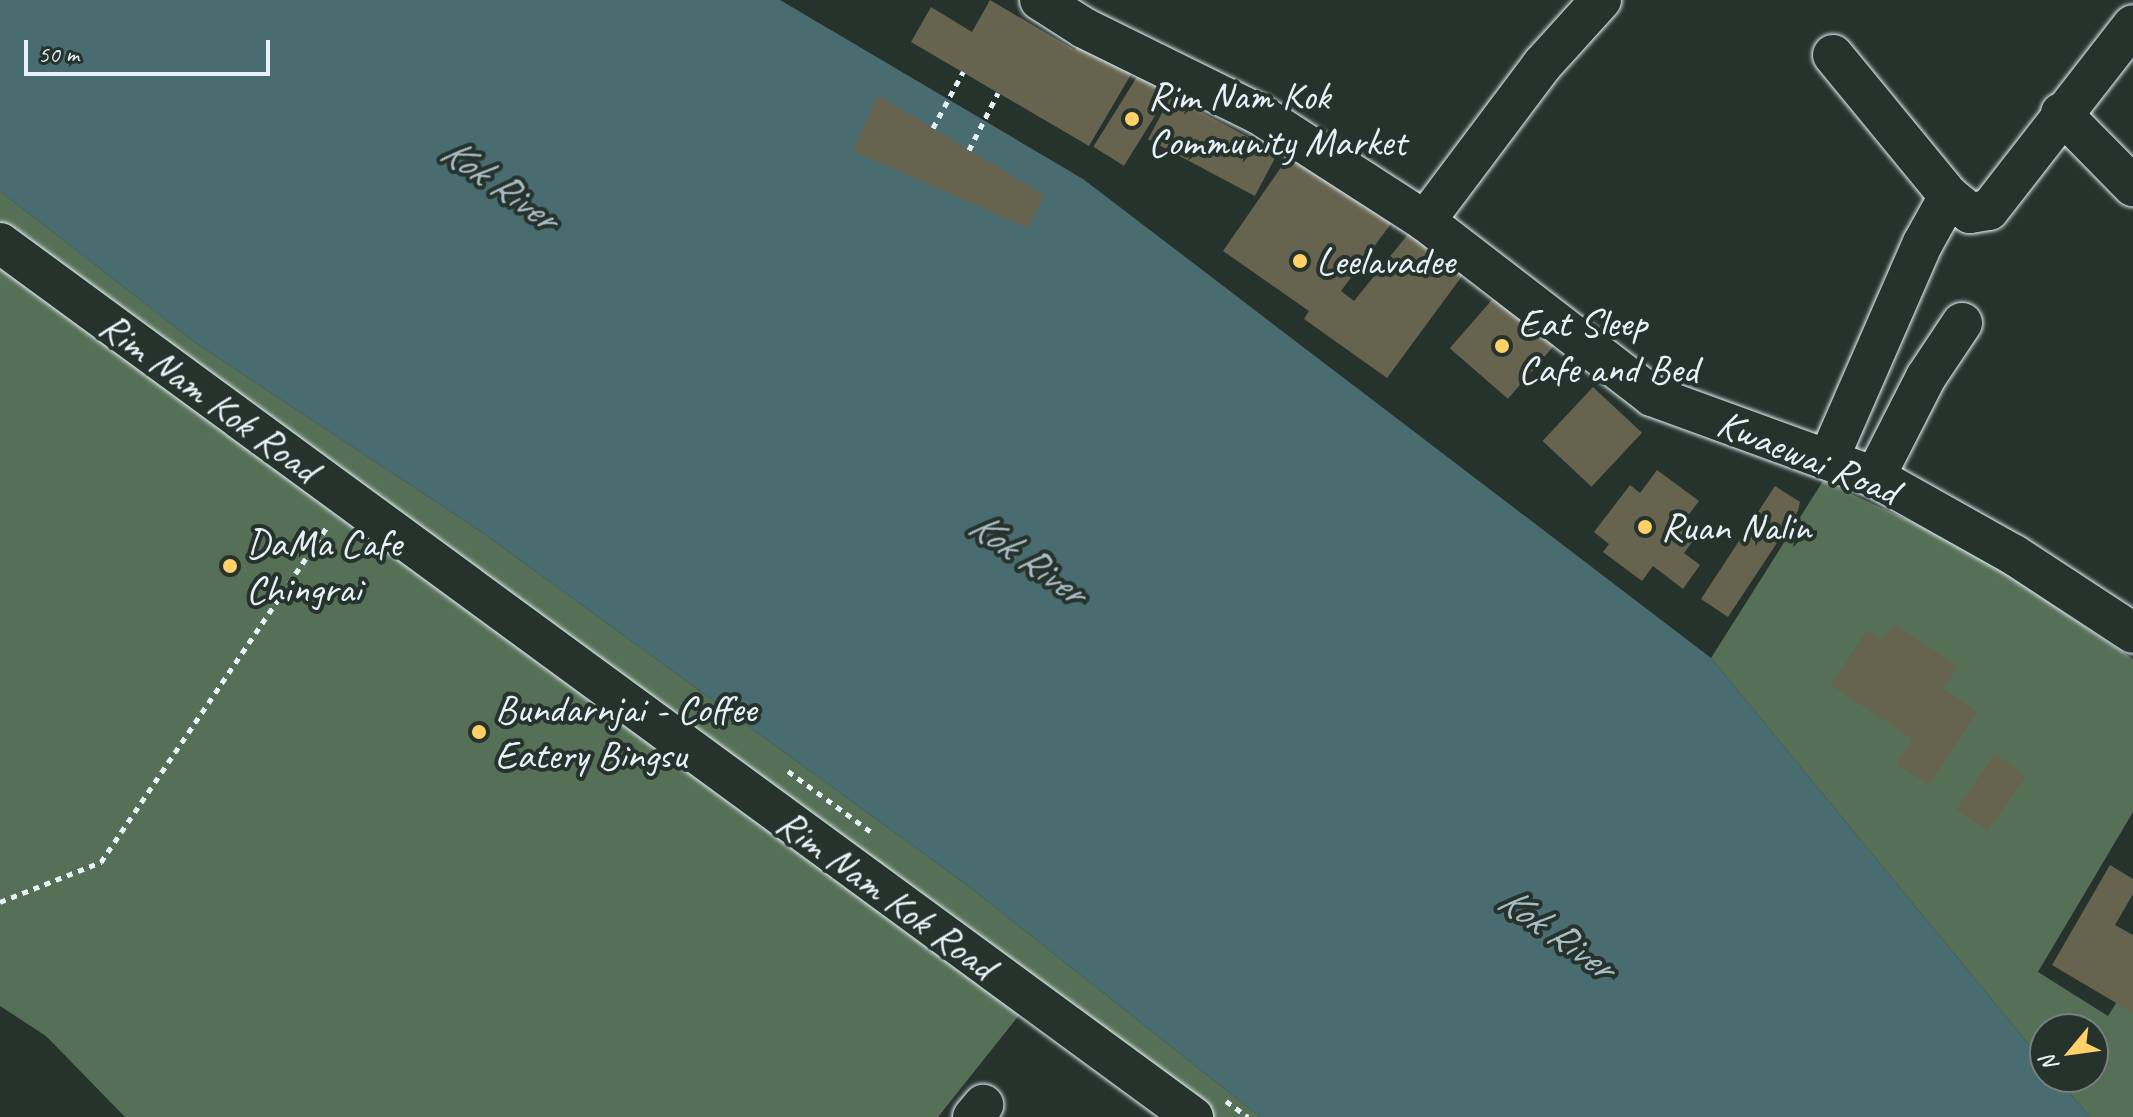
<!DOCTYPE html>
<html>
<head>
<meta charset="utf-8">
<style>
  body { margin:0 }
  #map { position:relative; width:2133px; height:1117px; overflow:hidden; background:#26332d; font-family:Caveat,sans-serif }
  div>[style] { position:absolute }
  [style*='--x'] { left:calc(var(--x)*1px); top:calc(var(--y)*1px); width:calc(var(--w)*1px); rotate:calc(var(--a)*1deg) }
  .green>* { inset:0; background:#557056 }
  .water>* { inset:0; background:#496c70 }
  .building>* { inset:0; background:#66634f; transform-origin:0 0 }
  .path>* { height:5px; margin-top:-2.5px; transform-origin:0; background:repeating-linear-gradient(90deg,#e8f1f8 0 6px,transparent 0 12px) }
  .roads { filter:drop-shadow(0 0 2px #e8f1f8) drop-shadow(0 0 2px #e8f1f8) }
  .minor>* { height:40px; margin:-20px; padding:0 20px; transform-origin:20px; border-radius:20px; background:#26332d }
  .dots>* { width:22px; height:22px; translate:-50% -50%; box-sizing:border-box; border:4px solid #26332d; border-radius:50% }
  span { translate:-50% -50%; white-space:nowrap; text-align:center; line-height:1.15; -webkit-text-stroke:8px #26332d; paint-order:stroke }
  .poi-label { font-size:40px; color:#e8f1f8 }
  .left { translate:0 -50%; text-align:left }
  .street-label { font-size:40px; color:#e8f1f8 }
  .water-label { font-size:42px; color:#a8bcc2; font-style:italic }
  .north { position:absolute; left:2029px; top:1013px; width:80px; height:80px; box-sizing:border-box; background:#26332d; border:2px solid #747f7e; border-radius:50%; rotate:241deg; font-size:22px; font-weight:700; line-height:32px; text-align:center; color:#e8f1f8 }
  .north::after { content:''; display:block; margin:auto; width:28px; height:36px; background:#ffd166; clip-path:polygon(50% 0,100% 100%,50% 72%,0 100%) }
  .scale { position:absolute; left:24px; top:40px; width:246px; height:36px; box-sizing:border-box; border:4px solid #e8f1f8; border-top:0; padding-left:10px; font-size:24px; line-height:28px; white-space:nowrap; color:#e8f1f8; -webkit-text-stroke:6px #26332d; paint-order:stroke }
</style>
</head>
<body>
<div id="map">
  <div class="green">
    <i style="clip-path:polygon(0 191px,196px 343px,483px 533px,971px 888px,1260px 1117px,1195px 1117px,1036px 994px,938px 1117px,125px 1117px,46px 1036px,0 1006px)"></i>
    <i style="clip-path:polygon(1823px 481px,1969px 548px,2133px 659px,2133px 812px,2038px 972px,2108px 1016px,2133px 976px,2133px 1117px,2090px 1117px,2056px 1077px,2093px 1077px,2093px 1029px,2045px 1029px,2045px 1064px,1711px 658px)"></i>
  </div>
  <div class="water">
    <i style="clip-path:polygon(0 0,780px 0,1083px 179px,1711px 658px,2045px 1064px,2045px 1077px,2056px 1077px,2090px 1117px,1260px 1117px,971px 888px,483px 533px,196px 343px,0 191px)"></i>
  </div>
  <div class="building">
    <i style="clip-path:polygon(990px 0,1075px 50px,1080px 40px,1133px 71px,1089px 146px,911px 42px,931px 7px,972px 32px)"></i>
    <i style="left:1140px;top:72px;width:36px;height:88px;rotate:32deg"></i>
    <i style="clip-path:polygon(878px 95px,1044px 195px,1028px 228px,853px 151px)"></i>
    <i style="left:1171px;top:96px;width:121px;height:49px;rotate:28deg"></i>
    <i style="clip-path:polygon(1293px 150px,1399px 213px,1341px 291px,1354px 301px,1409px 233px,1465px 272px,1387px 378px,1304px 319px,1309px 311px,1223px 251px)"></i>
    <i style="left:1497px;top:294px;width:77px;height:72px;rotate:41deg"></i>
    <i style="left:1593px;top:387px;width:67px;height:74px;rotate:43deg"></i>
    <i style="clip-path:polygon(1657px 470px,1699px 501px,1684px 521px,1699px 533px,1684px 553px,1700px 565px,1683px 589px,1653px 566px,1642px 581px,1603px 552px,1609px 544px,1594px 532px,1630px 485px,1640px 493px)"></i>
    <i style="clip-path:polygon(1775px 486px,1800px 502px,1798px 511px,1728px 617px,1701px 599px)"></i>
    <i style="clip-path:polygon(1894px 624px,1958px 666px,1943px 689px,1977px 712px,1929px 785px,1897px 764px,1913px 739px,1831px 685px,1867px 630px,1883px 640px)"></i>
    <i style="left:1995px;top:754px;width:38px;height:67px;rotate:35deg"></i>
    <i style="clip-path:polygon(2110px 865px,2133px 879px,2133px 894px,2115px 925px,2133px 935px,2133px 1013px,2052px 965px)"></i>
  </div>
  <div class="path">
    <i style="--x:933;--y:128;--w:64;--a:-61.8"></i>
    <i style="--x:969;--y:150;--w:64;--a:-63"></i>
    <i style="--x:788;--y:771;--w:107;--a:36.2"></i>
    <i style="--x:0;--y:902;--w:109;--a:-21.6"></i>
    <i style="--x:101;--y:862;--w:405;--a:-56"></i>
    <i style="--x:1226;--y:1101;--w:27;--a:36"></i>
  </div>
  <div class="roads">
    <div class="minor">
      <i style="--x:1040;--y:0;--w:52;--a:32.5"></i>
      <i style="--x:1084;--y:28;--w:195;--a:26.2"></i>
      <i style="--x:1259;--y:114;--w:197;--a:32.8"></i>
      <i style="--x:1425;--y:221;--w:287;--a:37.6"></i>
      <i style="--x:1652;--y:396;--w:237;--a:20"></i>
      <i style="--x:1875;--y:477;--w:159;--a:29.3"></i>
      <i style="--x:2014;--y:555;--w:142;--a:33.2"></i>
      <i style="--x:1833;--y:55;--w:183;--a:50.6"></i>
      <i style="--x:2061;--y:113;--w:103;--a:45.4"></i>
      <i style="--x:1425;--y:221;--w:195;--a:-53.1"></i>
      <i style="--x:1542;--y:65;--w:88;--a:-47.8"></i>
      <i style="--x:0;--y:243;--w:1479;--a:36.23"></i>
      <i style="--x:1828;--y:460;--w:237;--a:-66.4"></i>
      <i style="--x:1923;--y:243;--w:54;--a:-61"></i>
      <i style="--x:1949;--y:196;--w:27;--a:39"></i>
      <i style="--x:1970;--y:213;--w:19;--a:-9"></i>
      <i style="--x:1989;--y:210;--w:234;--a:-52.1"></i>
      <i style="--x:1875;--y:477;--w:112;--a:-63"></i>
      <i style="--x:1926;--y:377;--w:65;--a:-56.3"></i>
      <i style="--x:973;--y:1117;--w:16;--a:-50"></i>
    </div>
  </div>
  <div class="dots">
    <i style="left:1132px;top:119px;background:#ffd166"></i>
    <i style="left:1300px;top:261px;background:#ffd166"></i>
    <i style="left:1502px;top:346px;background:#ffd166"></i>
    <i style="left:1645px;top:527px;background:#ffd166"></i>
    <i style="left:230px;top:566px;background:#ffd166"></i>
    <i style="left:479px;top:732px;background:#ffd166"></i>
  </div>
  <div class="poi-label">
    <span class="left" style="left:1148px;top:119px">Rim Nam Kok<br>Community Market</span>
    <span class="left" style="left:1316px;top:261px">Leelavadee</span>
    <span class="left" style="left:1518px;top:346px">Eat Sleep<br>Cafe and Bed</span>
    <span class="left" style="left:1661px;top:527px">Ruan Nalin</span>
    <span class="left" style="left:246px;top:566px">DaMa Cafe<br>Chingrai</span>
    <span class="left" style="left:495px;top:732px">Bundarnjai - Coffee<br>Eatery Bingsu</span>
  </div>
  <div class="street-label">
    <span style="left:209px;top:397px;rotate:36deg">Rim Nam Kok Road</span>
    <span style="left:1808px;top:457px;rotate:22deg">Kwaewai Road</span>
    <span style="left:886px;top:894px;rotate:36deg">Rim Nam Kok Road</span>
  </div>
  <div class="water-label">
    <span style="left:499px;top:184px;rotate:35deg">Kok River</span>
    <span style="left:1027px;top:558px;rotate:35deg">Kok River</span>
    <span style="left:1556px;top:933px;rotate:35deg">Kok River</span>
  </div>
  <div class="north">N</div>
  <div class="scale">50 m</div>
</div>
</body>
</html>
